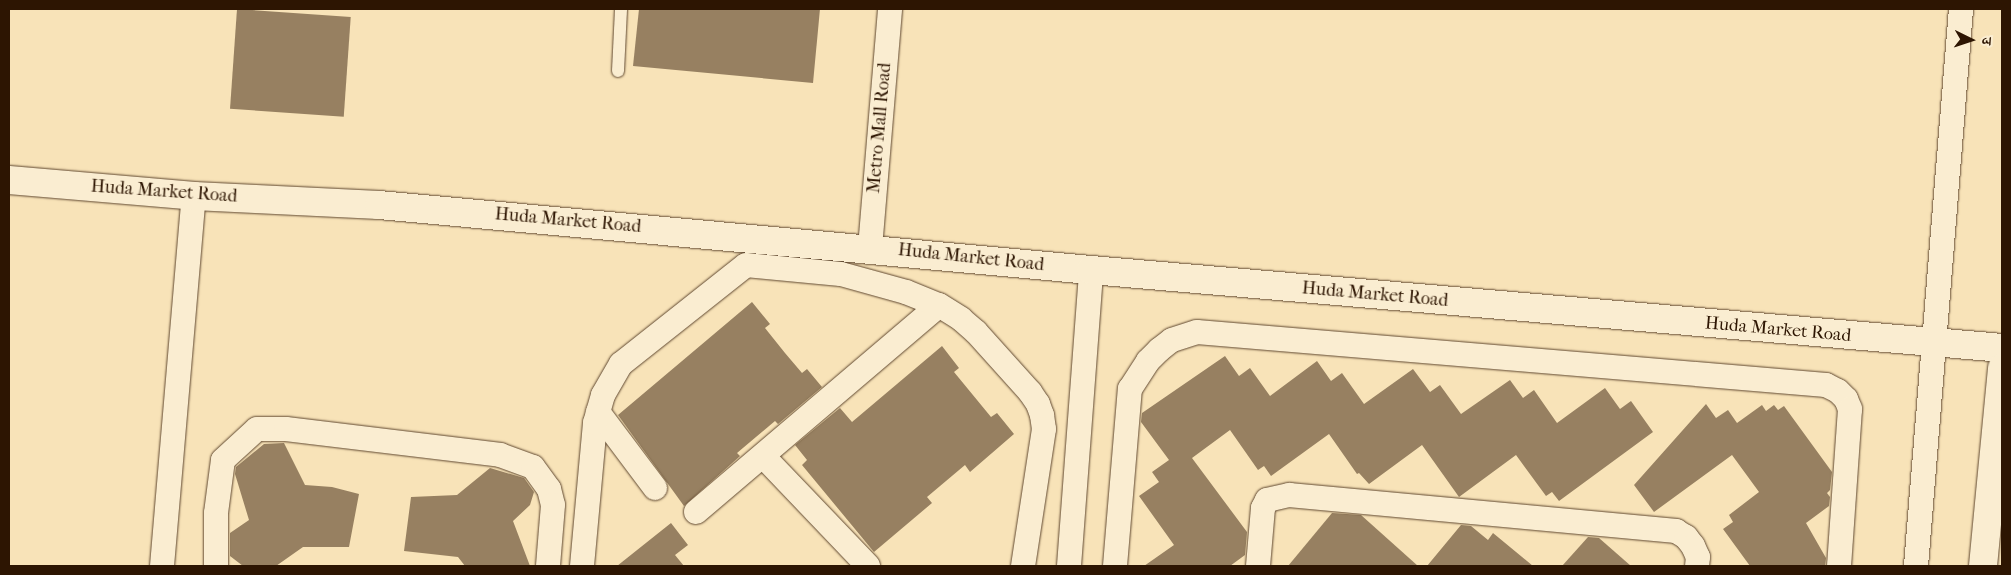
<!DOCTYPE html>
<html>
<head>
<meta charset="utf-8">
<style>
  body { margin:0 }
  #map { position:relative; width:2011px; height:575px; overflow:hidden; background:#f8e3b8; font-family:"IM FELL French Canon","Noto Serif Devanagari",serif }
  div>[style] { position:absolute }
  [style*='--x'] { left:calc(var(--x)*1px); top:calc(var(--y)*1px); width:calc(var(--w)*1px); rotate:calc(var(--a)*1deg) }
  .building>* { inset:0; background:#978061; transform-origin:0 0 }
  .roads { filter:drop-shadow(0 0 1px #604830) drop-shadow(0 0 1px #604830) }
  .service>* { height:12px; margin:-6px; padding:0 6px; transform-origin:6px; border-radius:6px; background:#faedd1 }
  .minor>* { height:24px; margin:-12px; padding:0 12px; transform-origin:12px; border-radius:12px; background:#faedd1 }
  .tertiary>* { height:28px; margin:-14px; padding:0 14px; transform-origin:14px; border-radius:14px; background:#faedd1 }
  .secondary>* { height:28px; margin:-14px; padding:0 14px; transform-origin:14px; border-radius:14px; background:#faedd1 }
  span { translate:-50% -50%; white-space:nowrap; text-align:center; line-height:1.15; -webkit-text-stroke:5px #faedd1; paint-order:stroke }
  .street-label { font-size:18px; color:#2d1502 }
  .frame { position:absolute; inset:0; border:10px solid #2d1502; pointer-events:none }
  .north { position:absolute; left:1946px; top:15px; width:50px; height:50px; -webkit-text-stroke:4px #faedd1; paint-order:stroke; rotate:94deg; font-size:14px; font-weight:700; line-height:20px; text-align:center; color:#2d1502 }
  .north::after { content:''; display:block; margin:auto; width:18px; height:22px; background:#2d1502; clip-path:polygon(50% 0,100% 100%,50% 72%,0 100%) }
</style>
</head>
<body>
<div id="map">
  <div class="building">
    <i style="left:237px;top:9px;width:114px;height:100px;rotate:4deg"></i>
    <i style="clip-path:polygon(639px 9px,820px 9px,813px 83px,633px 66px)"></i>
    <i style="clip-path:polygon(752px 302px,770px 324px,765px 328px,785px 353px,802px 373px,807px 369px,822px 387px,778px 424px,775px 421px,737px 453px,740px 456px,684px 506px,618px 415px)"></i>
    <i style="clip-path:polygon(942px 346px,959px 368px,954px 372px,991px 417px,997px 413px,1014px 434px,970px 472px,965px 465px,927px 497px,932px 503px,874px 552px,802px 465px,807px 460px,795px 445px,840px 408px,852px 422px)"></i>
    <i style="clip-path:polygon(1225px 356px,1239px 376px,1250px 368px,1270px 396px,1317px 361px,1331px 381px,1342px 373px,1364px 404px,1413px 369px,1430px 392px,1440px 385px,1461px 414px,1510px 380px,1523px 398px,1534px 390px,1557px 423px,1605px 388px,1620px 409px,1631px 401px,1653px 432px,1559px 501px,1552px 492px,1546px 496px,1516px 455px,1459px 497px,1422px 445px,1369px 484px,1359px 473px,1357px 474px,1329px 434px,1271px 476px,1264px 466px,1258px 470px,1230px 430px,1192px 458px,1247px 532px,1245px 555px,1230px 566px,1144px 566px,1174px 545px,1139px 496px,1159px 482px,1152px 472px,1169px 460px,1141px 422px,1142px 413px)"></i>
    <i style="clip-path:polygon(1706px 404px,1716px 418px,1728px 410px,1737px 423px,1762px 405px,1766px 411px,1774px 405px,1778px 410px,1784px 406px,1832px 472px,1830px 490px,1827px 493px,1830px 497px,1829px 506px,1806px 523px,1826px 558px,1825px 566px,1750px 566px,1723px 529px,1733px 522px,1729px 515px,1759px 492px,1732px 455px,1654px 512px,1634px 485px)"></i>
    <i style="clip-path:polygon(284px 443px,305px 485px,332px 487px,359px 494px,349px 547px,303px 547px,276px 566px,243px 566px,230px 556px,230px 533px,249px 520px,235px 474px,236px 467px,264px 444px)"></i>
    <i style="clip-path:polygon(490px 468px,524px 478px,534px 492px,530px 505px,513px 521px,530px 566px,465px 566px,458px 557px,404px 551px,411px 497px,457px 495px)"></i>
    <i style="clip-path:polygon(1332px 513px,1361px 515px,1418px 566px,1288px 566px)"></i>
    <i style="clip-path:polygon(671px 523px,688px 545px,675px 555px,684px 566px,617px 566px)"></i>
    <i style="clip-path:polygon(1461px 525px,1471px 526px,1488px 540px,1493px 533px,1533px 566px,1427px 566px)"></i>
    <i style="clip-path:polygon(1588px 537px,1599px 538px,1631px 566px,1562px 566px)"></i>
  </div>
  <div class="roads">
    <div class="service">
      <i style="--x:618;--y:71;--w:62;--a:-87.2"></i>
    </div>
    <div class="minor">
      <i style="--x:870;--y:248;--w:240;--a:-85.2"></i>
      <i style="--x:598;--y:412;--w:95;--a:53.1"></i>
      <i style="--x:763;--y:456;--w:152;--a:46.3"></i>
      <i style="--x:696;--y:512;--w:319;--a:-40.4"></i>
      <i style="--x:162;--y:566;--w:371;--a:-85.1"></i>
      <i style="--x:216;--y:566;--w:53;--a:-90"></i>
      <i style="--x:216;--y:513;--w:53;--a:-82.5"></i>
      <i style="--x:223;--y:460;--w:46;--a:-42.4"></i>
      <i style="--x:257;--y:429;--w:29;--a:0"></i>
      <i style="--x:286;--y:429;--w:216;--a:6.9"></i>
      <i style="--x:500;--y:455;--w:35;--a:20"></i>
      <i style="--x:533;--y:467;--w:27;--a:54"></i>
      <i style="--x:549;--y:489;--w:16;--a:76"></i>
      <i style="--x:553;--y:505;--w:61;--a:94.7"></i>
      <i style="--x:582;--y:566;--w:144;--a:-84.8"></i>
      <i style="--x:595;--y:423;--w:29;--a:-74"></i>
      <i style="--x:603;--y:395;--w:36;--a:-60"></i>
      <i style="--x:621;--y:364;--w:159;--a:-38.4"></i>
      <i style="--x:746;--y:265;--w:95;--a:5.4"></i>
      <i style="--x:841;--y:274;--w:67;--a:15.5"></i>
      <i style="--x:906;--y:292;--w:35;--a:22"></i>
      <i style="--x:939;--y:305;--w:26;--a:32"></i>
      <i style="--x:961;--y:319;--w:20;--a:41"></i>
      <i style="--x:976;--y:332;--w:81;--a:48"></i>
      <i style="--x:1030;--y:392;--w:14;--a:56"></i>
      <i style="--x:1038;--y:404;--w:12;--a:70"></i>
      <i style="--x:1042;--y:415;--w:14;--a:82"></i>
      <i style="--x:1044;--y:429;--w:139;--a:98.7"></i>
      <i style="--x:1069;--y:566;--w:297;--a:-85.7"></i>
      <i style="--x:1115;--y:566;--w:178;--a:-85.2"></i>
      <i style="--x:1130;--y:389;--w:33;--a:-57"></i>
      <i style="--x:1148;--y:361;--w:16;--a:-45"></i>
      <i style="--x:1159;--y:350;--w:16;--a:-38"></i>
      <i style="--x:1172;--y:340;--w:26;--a:-18"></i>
      <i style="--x:1197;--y:332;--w:631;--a:4.82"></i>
      <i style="--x:1826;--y:385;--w:13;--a:27"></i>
      <i style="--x:1838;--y:391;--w:11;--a:45"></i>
      <i style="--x:1846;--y:399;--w:11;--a:68"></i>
      <i style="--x:1850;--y:409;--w:157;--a:94"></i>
      <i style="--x:1258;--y:566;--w:58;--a:-85.1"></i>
      <i style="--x:1263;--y:508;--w:9;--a:-63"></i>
      <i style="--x:1267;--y:500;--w:23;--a:-13"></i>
      <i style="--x:1289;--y:495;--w:389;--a:5.3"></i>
      <i style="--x:1676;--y:531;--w:12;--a:31"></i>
      <i style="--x:1686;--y:537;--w:11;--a:52"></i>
      <i style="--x:1693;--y:546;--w:12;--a:66"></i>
      <i style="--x:1698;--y:557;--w:9;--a:96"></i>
      <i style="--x:1916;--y:566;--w:559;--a:-85.38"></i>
    </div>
    <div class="tertiary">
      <i style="--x:9;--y:180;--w:186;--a:4.9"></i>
      <i style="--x:194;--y:196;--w:185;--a:2.8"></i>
      <i style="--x:379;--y:205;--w:715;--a:5.22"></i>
      <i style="--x:1091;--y:270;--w:914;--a:4.89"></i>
    </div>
    <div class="secondary">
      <i style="--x:1983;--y:566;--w:199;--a:-84.5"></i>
    </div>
  </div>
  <div class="street-label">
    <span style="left:880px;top:128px;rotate:-85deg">Metro Mall Road</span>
    <span style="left:164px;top:192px;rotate:4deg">Huda Market Road</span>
    <span style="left:568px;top:221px;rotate:5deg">Huda Market Road</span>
    <span style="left:971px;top:258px;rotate:6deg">Huda Market Road</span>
    <span style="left:1375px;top:295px;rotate:5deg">Huda Market Road</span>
    <span style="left:1778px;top:330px;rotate:5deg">Huda Market Road</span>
  </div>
  <div class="frame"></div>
  <div class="north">उ</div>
</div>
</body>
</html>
